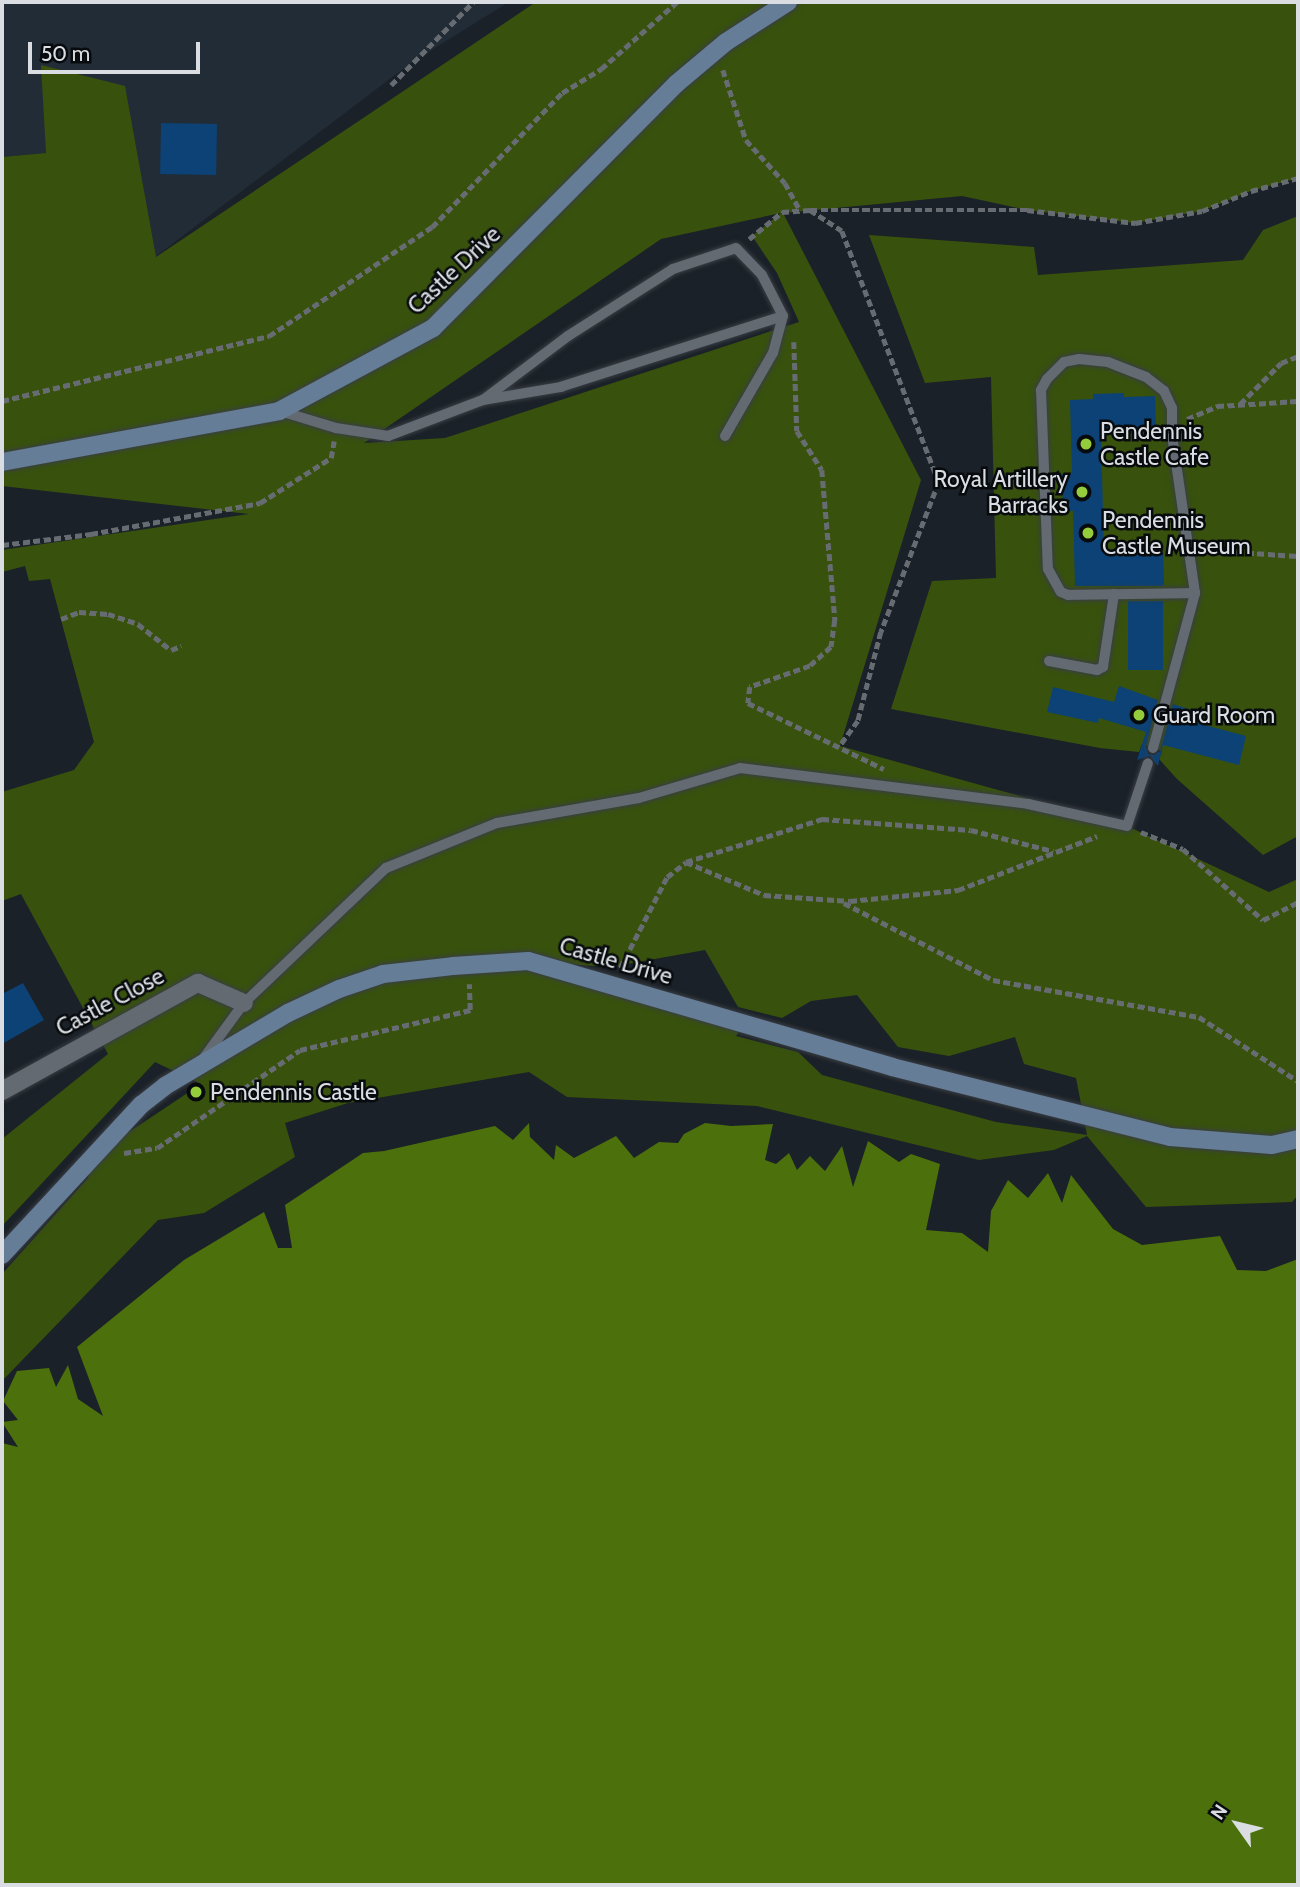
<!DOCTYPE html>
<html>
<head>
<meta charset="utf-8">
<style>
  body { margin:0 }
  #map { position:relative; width:1300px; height:1887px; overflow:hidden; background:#1b2128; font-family:Cabin,sans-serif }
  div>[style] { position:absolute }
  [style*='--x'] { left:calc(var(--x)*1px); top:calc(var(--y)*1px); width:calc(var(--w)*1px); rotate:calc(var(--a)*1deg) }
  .built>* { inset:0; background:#222c36 }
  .green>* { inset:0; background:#38520d }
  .water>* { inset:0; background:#4c700b }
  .building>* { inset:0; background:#0c4275; transform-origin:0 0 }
  .path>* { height:4.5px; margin-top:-2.25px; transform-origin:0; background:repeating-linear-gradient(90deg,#676c72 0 7px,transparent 0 10.5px) }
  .roads { filter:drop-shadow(0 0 2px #393e43) drop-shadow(0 0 2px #393e43) }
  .lane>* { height:10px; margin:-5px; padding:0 5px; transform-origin:5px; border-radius:5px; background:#636a72 }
  .street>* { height:18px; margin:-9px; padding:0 9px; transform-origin:9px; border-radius:9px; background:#636a72 }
  .secondary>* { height:18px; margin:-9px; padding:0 9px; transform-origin:9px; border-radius:9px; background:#657d97 }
  .dots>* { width:19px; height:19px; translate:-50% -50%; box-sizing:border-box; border:4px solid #080b0e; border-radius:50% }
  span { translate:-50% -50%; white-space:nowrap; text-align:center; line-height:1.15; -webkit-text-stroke:5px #080b0e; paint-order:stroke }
  .street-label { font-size:23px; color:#dadee2 }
  .poi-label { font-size:23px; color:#dadee2 }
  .left { translate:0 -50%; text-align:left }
  .right { translate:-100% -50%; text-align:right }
  .frame { position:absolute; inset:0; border:4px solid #dadee2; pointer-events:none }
  .north { position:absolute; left:1202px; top:1789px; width:70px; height:70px; -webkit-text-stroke:5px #080b0e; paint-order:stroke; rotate:304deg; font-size:19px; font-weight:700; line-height:28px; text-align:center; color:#dadee2 }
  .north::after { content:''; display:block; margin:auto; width:24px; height:32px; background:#dadee2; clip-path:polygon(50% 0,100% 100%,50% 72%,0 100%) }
  .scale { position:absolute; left:28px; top:42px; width:172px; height:32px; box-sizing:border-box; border:4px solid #dadee2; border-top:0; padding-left:9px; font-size:21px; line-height:24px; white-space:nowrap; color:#dadee2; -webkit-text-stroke:5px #080b0e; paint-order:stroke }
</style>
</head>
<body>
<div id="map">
  <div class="built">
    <i style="clip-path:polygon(2px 2px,509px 2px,412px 62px,155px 257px,46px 153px,2px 157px)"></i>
  </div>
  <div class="green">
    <i style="clip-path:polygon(evenodd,536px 2px,1298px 2px,1298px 178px,1251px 191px,1202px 211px,1135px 223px,1027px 210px,962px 196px,783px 213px,921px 480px,840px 746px,1127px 826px,1269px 892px,1298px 879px,1298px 1195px,1292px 1202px,1146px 1207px,1087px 1136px,1054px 1150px,979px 1160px,757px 1106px,567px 1097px,529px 1072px,348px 1103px,285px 1123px,295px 1157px,204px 1213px,158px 1220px,2px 1381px,2px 1274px,88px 1178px,90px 1158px,201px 1084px,155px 1062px,2px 1226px,2px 1139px,108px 1054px,21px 894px,2px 901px,2px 792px,74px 770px,94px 742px,50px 579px,29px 581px,25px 566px,2px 572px,2px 550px,249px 514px,2px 486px,2px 157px,46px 153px,41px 65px,125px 86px,156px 257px,536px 2px,781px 213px,752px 236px,777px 273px,799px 322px,445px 438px,364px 443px,661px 239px,781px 213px,536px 2px,705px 950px,738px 1007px,782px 1018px,811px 1001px,857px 995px,898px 1047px,949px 1056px,1015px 1037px,1024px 1064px,1076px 1078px,1087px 1135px,996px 1122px,822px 1075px,798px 1052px,736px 1036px,745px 1023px,533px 962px,610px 967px,705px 950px)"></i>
    <i style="clip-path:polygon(1298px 216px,1298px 836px,1263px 855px,1177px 779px,1159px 759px,1162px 751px,1142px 744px,1139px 752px,1100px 748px,891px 709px,932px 581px,996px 578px,991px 377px,925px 383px,869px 235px,1034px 247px,1038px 275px,1243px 260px,1263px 230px)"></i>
  </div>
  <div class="water">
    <i style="clip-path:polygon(529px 1123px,530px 1137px,554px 1160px,556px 1145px,574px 1158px,616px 1136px,634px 1158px,659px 1142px,678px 1143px,684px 1134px,705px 1123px,731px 1126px,773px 1124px,765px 1160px,776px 1164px,789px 1153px,797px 1170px,810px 1156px,825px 1171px,842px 1146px,853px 1187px,868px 1141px,899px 1162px,911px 1154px,940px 1164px,926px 1230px,962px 1233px,988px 1252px,991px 1211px,1008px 1180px,1028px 1198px,1048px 1173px,1062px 1203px,1071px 1175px,1113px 1229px,1142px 1245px,1220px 1236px,1237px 1270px,1266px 1271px,1298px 1259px,1298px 1885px,2px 1885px,2px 1443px,18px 1447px,2px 1422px,18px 1420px,3px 1401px,17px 1371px,49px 1368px,56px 1387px,68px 1365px,78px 1399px,103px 1416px,77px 1347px,184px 1260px,264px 1212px,278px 1248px,292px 1248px,285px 1205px,363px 1153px,384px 1151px,495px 1126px,513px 1140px)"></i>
  </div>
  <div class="building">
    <i style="left:161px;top:123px;width:56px;height:51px;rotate:1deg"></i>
    <i style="clip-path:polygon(1124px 393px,1124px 397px,1155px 396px,1156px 428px,1101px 430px,1104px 554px,1163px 552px,1164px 583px,1163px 586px,1075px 586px,1073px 511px,1063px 511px,1062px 474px,1072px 474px,1070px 400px,1093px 399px,1093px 394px)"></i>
    <i style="left:1128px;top:601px;width:35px;height:69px"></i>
    <i style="clip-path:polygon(1119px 686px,1158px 700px,1146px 746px,1148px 754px,1154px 755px,1160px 751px,1173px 704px,1197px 712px,1193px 722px,1246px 736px,1239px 765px,1163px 745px,1158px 766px,1150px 756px,1137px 760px,1146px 732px,1099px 718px,1098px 723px,1047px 712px,1053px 687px,1114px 702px)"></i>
    <i style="clip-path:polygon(23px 983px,44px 1020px,2px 1044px,2px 994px)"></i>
  </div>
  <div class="path">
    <i style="--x:723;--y:70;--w:74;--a:71.8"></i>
    <i style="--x:746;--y:140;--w:58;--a:47.8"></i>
    <i style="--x:785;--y:183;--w:31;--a:61"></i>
    <i style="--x:391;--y:85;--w:117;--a:-45.3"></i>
    <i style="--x:810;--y:210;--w:38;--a:33"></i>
    <i style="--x:842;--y:231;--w:269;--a:68.9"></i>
    <i style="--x:939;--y:482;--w:161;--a:111.1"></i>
    <i style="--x:881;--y:632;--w:92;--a:104.5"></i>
    <i style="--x:858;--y:721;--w:31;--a:126"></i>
    <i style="--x:749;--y:239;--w:43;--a:-39.3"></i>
    <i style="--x:782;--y:212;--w:28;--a:-4"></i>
    <i style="--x:810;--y:210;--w:217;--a:0"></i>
    <i style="--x:1027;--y:210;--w:109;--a:6.9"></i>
    <i style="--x:1135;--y:223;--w:68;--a:-10.2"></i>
    <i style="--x:1202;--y:211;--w:53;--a:-22.2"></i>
    <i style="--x:1251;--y:191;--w:49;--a:-15.5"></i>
    <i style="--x:794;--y:342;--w:89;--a:88.1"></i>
    <i style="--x:797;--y:431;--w:46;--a:57.3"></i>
    <i style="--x:822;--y:470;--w:151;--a:85"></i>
    <i style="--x:835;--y:620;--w:27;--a:98"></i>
    <i style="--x:831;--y:647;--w:28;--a:138"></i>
    <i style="--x:810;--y:666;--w:64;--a:160.7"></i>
    <i style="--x:750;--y:687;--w:16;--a:97"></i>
    <i style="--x:748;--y:703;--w:151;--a:25.9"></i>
    <i style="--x:2;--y:401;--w:275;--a:-13.7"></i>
    <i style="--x:269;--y:336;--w:196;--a:-33.8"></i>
    <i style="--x:432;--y:227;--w:187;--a:-45.9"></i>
    <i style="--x:562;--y:93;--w:46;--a:-31.6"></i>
    <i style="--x:601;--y:69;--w:101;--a:-41.4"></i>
    <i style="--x:1240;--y:404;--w:58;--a:-45"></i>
    <i style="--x:1281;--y:363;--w:18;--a:-22"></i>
    <i style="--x:1187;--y:419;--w:33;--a:-23"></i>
    <i style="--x:1217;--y:406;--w:81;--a:-3.5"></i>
    <i style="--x:2;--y:545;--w:90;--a:-7"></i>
    <i style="--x:91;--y:534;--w:172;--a:-10.4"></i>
    <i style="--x:260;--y:503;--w:84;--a:-32.4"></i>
    <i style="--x:331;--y:458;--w:17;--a:-80"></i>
    <i style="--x:1205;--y:550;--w:93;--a:3.7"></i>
    <i style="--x:61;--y:619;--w:19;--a:-21"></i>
    <i style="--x:79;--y:612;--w:29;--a:4"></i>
    <i style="--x:108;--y:614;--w:32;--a:18"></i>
    <i style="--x:138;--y:624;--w:42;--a:38.2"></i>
    <i style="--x:171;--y:650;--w:11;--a:-22"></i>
    <i style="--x:1141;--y:832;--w:45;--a:22"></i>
    <i style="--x:1183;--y:849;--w:107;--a:41.6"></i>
    <i style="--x:1263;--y:920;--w:39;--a:-27"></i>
    <i style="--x:686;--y:862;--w:143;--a:-17.5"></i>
    <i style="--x:822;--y:819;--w:149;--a:4.2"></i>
    <i style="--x:971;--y:830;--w:85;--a:14.4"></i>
    <i style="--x:844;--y:903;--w:168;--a:27.3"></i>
    <i style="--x:993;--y:980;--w:209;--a:10.2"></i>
    <i style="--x:1199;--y:1017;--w:118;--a:32.9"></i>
    <i style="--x:620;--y:968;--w:102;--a:-62.7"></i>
    <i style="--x:667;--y:877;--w:24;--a:-38"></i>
    <i style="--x:686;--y:862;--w:85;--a:22.9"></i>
    <i style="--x:764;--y:895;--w:86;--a:4"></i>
    <i style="--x:850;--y:901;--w:109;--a:-5.8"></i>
    <i style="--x:958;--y:890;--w:149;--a:-21.2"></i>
    <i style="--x:124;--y:1153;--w:33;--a:-9"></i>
    <i style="--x:157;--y:1148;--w:173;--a:-34.4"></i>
    <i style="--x:300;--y:1050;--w:175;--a:-13.2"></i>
    <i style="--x:470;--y:1010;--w:26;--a:-92"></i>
  </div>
  <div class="roads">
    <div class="lane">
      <i style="--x:280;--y:411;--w:59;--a:16.9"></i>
      <i style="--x:336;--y:428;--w:53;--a:8.7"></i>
      <i style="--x:388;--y:436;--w:102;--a:-20.8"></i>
      <i style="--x:483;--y:400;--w:106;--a:-37"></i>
      <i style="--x:568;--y:336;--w:125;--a:-32.5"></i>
      <i style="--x:673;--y:269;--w:66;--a:-18.4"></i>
      <i style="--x:736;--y:248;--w:37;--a:46"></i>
      <i style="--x:762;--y:275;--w:46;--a:62.9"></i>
      <i style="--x:783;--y:316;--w:233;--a:162.3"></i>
      <i style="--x:561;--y:387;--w:79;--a:170.5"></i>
      <i style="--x:725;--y:436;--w:96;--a:-60"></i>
      <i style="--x:773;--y:353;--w:38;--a:-75"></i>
      <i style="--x:1049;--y:661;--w:49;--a:10.6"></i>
      <i style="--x:1097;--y:670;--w:7;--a:-27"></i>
      <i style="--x:1103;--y:667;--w:74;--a:-81.4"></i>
      <i style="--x:1153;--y:748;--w:161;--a:-74.8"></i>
      <i style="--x:1195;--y:593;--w:160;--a:-98.3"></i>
      <i style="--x:1172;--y:435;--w:27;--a:-90"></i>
      <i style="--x:1172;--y:408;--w:19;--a:-115"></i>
      <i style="--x:1164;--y:391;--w:23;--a:-142"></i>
      <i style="--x:1146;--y:377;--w:41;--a:-158.5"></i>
      <i style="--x:1108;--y:362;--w:29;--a:-174"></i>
      <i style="--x:1079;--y:359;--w:15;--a:169"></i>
      <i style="--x:1064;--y:362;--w:24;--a:135"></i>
      <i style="--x:1047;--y:379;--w:13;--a:119"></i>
      <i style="--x:1041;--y:390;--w:179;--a:87.8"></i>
      <i style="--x:1048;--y:569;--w:26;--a:61"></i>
      <i style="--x:1061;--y:592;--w:8;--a:23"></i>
      <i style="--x:1068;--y:595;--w:127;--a:-0.9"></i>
      <i style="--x:203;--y:1059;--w:69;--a:-53.8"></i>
      <i style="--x:244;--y:1003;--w:196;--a:-43.6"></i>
      <i style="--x:386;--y:868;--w:120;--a:-22.1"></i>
      <i style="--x:497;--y:823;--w:144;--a:-10"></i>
      <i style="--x:639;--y:798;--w:105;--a:-16.5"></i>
      <i style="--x:740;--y:768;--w:290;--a:7.1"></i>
      <i style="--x:1028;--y:804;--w:101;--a:12.5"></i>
      <i style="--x:1127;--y:826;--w:66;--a:-71.6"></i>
    </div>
    <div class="street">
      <i style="--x:2;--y:1091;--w:224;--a:-28.9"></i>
      <i style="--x:198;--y:983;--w:50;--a:23.5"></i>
    </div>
    <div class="secondary">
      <i style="--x:2;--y:462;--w:282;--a:-10.4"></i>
      <i style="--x:279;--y:411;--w:175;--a:-28.3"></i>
      <i style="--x:433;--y:328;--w:344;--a:-45.1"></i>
      <i style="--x:676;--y:84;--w:65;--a:-40"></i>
      <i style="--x:726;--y:42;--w:74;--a:-32.8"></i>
      <i style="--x:2;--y:1255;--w:205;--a:-47.2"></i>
      <i style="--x:141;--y:1105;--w:31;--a:-38"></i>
      <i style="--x:165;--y:1086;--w:143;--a:-30.7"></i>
      <i style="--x:288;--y:1013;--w:56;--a:-25.2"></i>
      <i style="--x:339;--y:989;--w:46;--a:-18.8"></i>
      <i style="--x:383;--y:974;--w:70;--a:-6.5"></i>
      <i style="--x:453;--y:966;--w:75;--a:-3.8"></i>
      <i style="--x:528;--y:961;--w:379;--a:16.2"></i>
      <i style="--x:892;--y:1067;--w:287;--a:14.1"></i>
      <i style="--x:1170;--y:1137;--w:102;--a:4.5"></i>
      <i style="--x:1272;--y:1145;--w:27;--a:-13"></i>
    </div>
  </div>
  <div class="dots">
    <i style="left:1086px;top:444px;background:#94cc3c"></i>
    <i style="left:1082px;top:492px;background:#94cc3c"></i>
    <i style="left:1088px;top:533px;background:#94cc3c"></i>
    <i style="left:1139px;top:715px;background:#94cc3c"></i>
    <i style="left:196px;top:1092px;background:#94cc3c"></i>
  </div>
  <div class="street-label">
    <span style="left:454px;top:270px;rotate:-43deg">Castle Drive</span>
    <span style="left:616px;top:961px;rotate:16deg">Castle Drive</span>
    <span style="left:110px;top:1002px;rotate:-28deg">Castle Close</span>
  </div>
  <div class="poi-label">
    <span class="left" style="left:1100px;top:444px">Pendennis<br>Castle Cafe</span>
    <span class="right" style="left:1068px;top:492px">Royal Artillery<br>Barracks</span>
    <span class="left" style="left:1102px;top:533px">Pendennis<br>Castle Museum</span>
    <span class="left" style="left:1153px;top:715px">Guard Room</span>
    <span class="left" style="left:210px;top:1092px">Pendennis Castle</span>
  </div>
  <div class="frame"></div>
  <div class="north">N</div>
  <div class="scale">50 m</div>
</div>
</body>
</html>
